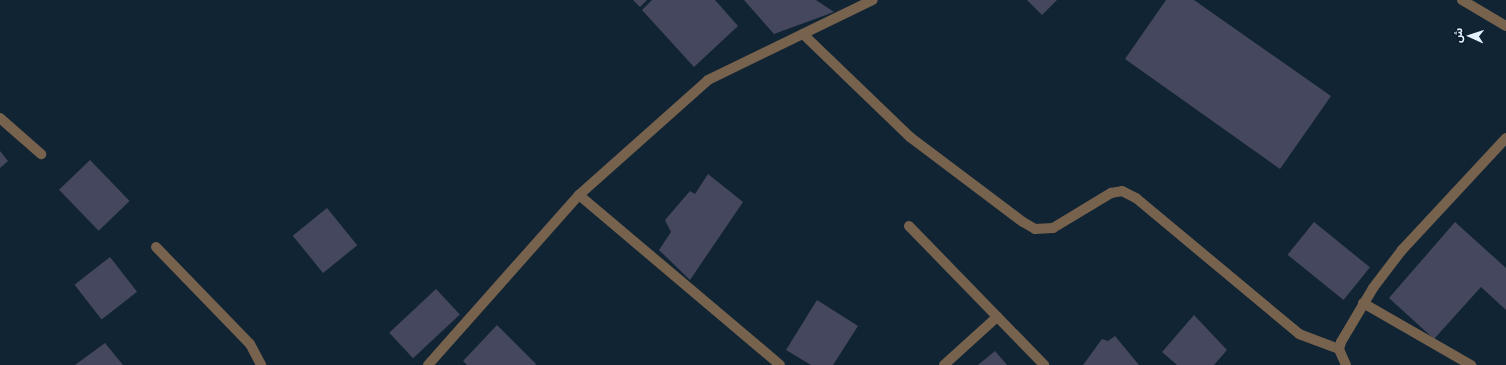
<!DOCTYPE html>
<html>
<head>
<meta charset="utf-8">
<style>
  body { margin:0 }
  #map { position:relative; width:1506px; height:365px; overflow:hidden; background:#112434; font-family:"Archivo Narrow","Noto Sans Arabic",sans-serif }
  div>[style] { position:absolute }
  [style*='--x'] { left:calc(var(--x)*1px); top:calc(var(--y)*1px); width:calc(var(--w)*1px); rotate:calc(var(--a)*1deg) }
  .building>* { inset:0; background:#45475f; transform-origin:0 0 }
  .street>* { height:10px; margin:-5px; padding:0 5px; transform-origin:5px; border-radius:5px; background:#77624d }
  span { translate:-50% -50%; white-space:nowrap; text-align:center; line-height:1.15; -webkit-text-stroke:3.5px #081a2a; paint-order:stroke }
  .north { position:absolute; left:1450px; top:16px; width:40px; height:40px; -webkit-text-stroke:3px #081a2a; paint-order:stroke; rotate:273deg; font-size:11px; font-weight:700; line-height:16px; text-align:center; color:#e5f1fc }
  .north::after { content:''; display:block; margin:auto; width:14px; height:18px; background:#e5f1fc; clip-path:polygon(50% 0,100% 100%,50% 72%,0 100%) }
</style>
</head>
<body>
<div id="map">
  <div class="building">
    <i style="clip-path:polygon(633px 0,647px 0,640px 7px)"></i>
    <i style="clip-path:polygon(652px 0,715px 0,738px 26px,694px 67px,642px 10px)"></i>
    <i style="clip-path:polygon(744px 0,816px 0,834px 12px,774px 34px)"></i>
    <i style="clip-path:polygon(1027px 0,1057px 0,1042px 15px)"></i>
    <i style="clip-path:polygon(1166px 0,1194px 0,1331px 96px,1280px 169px,1125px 59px)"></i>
    <i style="clip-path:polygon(0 151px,8px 161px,0 168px)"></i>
    <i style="left:90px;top:160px;width:57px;height:43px;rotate:46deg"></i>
    <i style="clip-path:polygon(708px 174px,743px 202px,690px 280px,659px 250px,671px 232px,665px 220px,690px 191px,695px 194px)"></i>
    <i style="left:327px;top:208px;width:48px;height:44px;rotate:51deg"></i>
    <i style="left:1314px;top:222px;width:72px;height:42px;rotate:39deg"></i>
    <i style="clip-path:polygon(1455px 222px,1506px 268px,1506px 310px,1481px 287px,1434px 339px,1389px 298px)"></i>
    <i style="left:110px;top:257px;width:44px;height:45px;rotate:52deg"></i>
    <i style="left:436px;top:289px;width:35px;height:64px;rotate:47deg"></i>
    <i style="clip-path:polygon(817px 300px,858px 326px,833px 365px,811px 365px,786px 350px)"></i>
    <i style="clip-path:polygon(1194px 315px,1227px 350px,1214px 365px,1177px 365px,1162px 352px)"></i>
    <i style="clip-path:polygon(497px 325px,536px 364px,535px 365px,467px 365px,463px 361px)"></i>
    <i style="clip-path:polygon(1115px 336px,1139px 365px,1083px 365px,1102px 339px,1108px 341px)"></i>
    <i style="clip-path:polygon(105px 343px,123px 365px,75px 365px)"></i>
    <i style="clip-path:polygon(995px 351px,1007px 365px,978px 365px)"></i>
  </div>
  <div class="street">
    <i style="--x:1462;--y:0;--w:51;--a:30.6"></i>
    <i style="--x:803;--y:34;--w:149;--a:43.9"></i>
    <i style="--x:910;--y:137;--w:141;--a:37"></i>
    <i style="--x:1023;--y:222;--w:14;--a:30"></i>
    <i style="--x:1035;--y:229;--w:18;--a:-3"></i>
    <i style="--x:1053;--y:228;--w:68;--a:-31.1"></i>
    <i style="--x:1111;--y:193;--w:11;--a:-10"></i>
    <i style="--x:1122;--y:191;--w:16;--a:27"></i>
    <i style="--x:1136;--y:198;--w:212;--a:39.8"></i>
    <i style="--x:1299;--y:334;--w:43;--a:20.6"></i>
    <i style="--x:0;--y:118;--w:55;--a:41.3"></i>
    <i style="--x:579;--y:195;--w:263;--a:40.2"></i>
    <i style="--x:909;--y:226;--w:194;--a:45.8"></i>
    <i style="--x:156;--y:247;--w:135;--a:45.9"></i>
    <i style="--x:250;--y:344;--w:24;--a:62"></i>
    <i style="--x:1363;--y:303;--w:125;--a:29.9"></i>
    <i style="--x:428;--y:365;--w:227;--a:-48.4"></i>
    <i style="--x:579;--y:195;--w:173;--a:-41.7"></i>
    <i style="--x:708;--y:80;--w:183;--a:-25.9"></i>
    <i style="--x:944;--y:365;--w:72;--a:-42.2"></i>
    <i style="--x:1346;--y:365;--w:17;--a:-114"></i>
    <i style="--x:1339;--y:349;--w:7;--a:-74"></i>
    <i style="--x:1341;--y:342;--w:63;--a:-59.3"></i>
    <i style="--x:1373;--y:288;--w:48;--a:-52.7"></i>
    <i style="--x:1402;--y:250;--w:153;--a:-47.1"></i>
  </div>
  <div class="north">ش</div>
</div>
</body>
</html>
